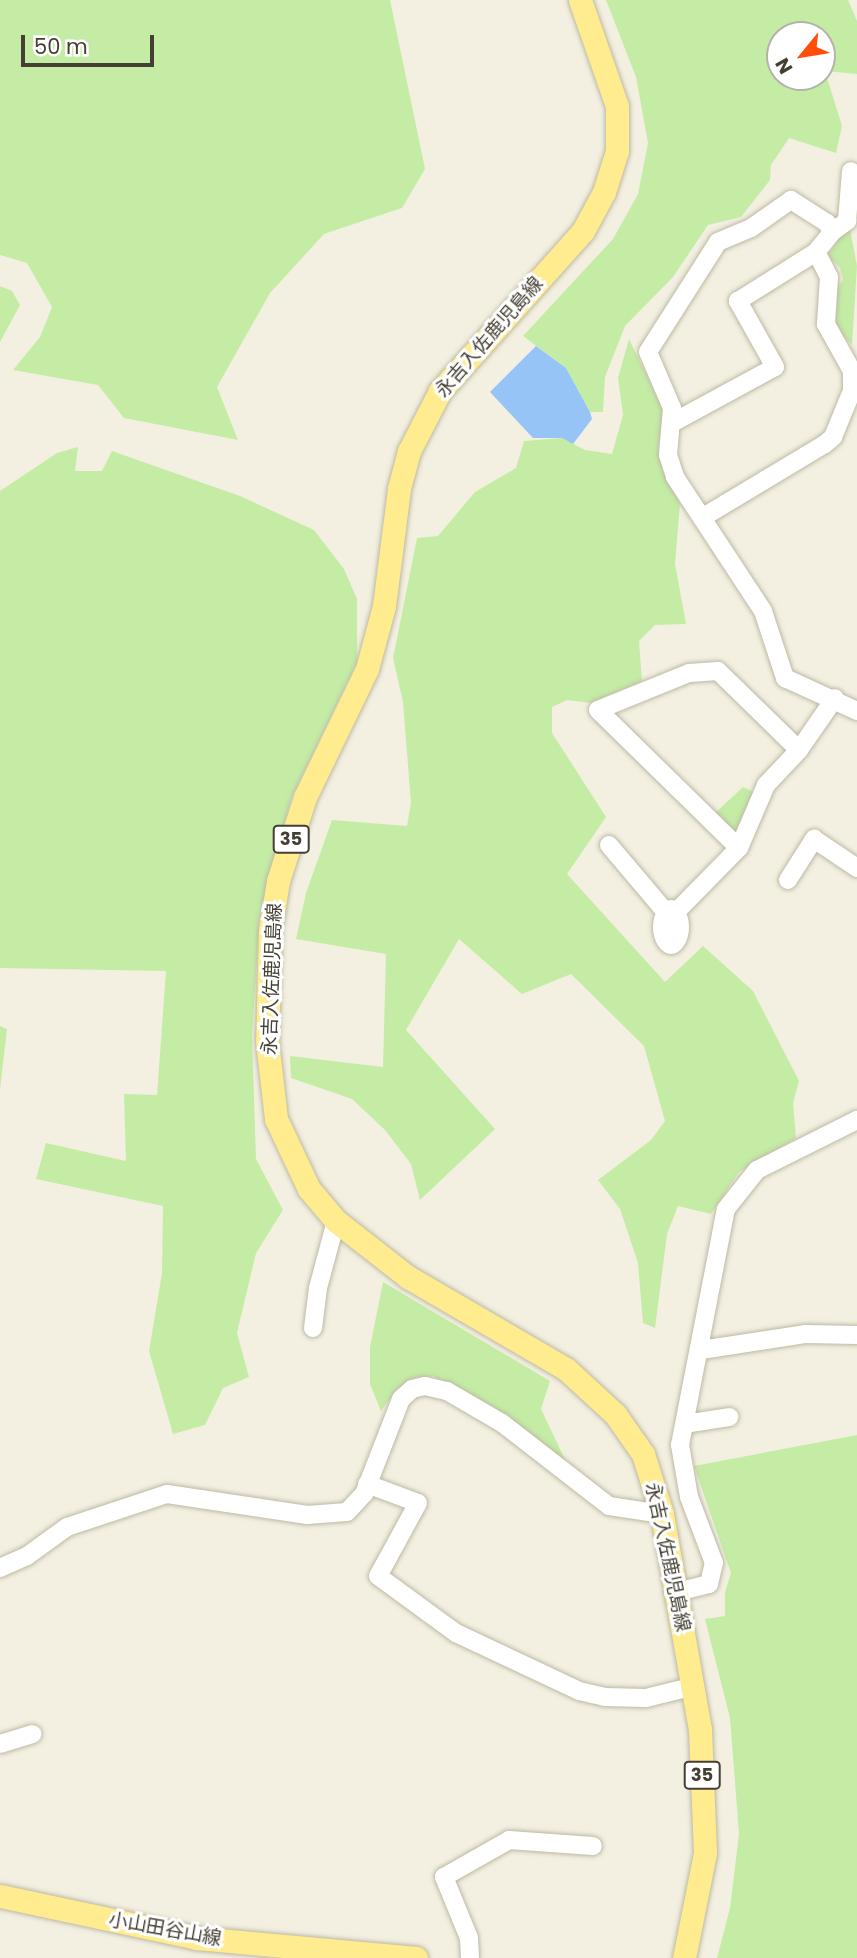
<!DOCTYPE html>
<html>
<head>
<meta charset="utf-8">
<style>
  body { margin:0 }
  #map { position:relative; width:857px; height:1958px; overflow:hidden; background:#f3f0e1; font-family:Poppins,"Noto Sans JP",sans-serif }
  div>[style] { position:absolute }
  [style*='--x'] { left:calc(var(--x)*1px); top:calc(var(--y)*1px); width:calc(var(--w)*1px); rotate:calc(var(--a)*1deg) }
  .green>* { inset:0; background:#c4eca5 }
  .water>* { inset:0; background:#96c4f7 }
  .roads { filter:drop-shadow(0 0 2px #beb9a4) drop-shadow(0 0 2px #beb9a4) }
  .minor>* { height:18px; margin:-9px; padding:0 9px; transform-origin:9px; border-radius:9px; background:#fff }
  .minor>.ring { margin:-9px; padding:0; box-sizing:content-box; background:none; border:18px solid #fff; border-radius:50% }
  .major>* { height:23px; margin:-11.5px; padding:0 11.5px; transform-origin:11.5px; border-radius:11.5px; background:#ffec8e }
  span { translate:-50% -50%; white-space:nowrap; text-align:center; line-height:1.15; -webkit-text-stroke:6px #fff; paint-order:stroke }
  .shield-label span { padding:2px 5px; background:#fff; border:2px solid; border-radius:5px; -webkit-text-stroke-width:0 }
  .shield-label { font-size:18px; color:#443f32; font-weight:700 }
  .street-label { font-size:19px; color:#443f32 }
  .north { position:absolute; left:766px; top:21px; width:70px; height:70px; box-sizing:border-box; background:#fff; border:2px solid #b4b2ad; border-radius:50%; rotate:240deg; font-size:19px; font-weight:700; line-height:28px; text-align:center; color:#443f32 }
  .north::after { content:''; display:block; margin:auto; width:24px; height:32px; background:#ff4d0c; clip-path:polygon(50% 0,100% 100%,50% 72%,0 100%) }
  .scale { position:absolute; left:21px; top:35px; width:133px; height:32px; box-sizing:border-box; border:4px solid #443f32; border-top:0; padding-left:9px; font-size:21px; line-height:24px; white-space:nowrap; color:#443f32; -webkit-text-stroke:5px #fff; paint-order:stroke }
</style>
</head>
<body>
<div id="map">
  <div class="green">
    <i style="clip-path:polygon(0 0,390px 0,425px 169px,402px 208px,324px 234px,270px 293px,217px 387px,238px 440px,124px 418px,98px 385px,13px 370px,40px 337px,52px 307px,27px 263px,0 255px)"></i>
    <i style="clip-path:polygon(evenodd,606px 0,848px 0,857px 21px,857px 74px,825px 71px,842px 126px,836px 153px,789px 138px,771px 165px,770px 180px,741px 217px,708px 225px,673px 277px,625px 326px,605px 377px,603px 412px,590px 412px,566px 368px,523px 336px,613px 239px,638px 194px,648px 143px,636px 77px,606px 0,780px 35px,822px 35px,822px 77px,780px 77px,780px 35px)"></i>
    <i style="clip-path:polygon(850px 229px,857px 266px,852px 345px,834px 326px,837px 288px,843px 280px,840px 268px,828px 256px,840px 235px)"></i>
    <i style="clip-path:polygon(0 286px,12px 291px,20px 305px,0 342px)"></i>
    <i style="clip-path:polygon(629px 339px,664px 411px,658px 447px,668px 482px,680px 503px,675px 564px,686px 624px,655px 625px,639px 641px,642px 681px,591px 703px,567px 700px,552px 707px,552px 733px,606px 817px,567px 874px,665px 982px,703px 946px,753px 991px,799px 1081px,793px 1103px,796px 1138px,739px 1172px,711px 1214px,678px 1206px,667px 1234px,655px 1328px,643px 1323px,638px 1263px,620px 1209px,598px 1180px,651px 1140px,665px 1121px,644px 1046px,571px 974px,522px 994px,459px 939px,406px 1030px,495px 1129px,420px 1200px,411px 1164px,385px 1130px,352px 1099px,291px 1078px,290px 1056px,383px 1067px,386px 954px,296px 939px,306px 893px,332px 820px,407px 826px,411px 803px,403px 702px,393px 658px,417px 538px,438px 536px,475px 492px,516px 468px,524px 441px,562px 438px,585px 450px,612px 454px,623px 415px,618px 378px)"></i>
    <i style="clip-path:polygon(78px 447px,75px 471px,102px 471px,112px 451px,240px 496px,314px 530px,344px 569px,357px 599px,357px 662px,291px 799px,260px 913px,252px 1036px,256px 1159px,283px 1210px,256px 1253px,237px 1333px,249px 1377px,223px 1388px,205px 1425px,173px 1434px,149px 1351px,162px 1273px,163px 1206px,36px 1179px,46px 1143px,126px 1161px,124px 1094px,157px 1095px,166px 971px,0 968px,0 491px,57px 453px)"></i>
    <i style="clip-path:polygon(743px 787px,754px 792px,742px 828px,731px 832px,714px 814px)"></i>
    <i style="clip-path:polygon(0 1026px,7px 1029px,0 1089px)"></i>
    <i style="clip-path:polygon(383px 1282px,550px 1381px,541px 1409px,567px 1464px,433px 1376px,413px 1378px,397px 1389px,381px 1411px,370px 1384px,370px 1347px)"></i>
    <i style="clip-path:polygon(857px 1435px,857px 1958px,717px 1958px,730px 1908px,739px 1834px,730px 1718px,705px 1619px,725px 1616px,725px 1592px,731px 1573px,694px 1466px)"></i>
  </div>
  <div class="water">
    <i style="clip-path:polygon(536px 346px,566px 368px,590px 412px,592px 419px,573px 444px,562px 438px,533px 438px,490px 392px)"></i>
  </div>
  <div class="roads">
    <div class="minor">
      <i style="--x:832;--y:232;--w:19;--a:-36"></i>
      <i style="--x:847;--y:221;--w:50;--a:-85.4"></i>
      <i style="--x:672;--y:423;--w:117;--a:-28.5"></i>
      <i style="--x:775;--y:367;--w:76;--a:-119.3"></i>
      <i style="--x:738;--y:301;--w:92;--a:-32.1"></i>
      <i style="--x:705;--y:516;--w:140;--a:-31"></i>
      <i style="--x:825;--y:444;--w:11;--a:-41"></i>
      <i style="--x:833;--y:437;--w:50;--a:-67.6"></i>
      <i style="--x:852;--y:391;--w:20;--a:-90"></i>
      <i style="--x:852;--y:371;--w:54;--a:-119"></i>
      <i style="--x:826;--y:324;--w:47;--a:-86.3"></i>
      <i style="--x:829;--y:277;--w:28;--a:-117"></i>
      <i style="--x:816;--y:252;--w:26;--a:-51"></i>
      <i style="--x:832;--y:232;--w:10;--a:-119"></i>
      <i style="--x:827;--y:223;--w:43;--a:-147.4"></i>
      <i style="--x:791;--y:200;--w:49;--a:145"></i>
      <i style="--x:751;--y:228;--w:36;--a:157"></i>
      <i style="--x:718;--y:242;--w:130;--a:122.5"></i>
      <i style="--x:648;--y:352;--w:61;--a:66.8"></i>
      <i style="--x:672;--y:408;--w:47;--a:94.9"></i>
      <i style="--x:668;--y:455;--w:23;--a:72"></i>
      <i style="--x:675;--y:477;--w:160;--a:56.7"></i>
      <i style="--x:763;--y:611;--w:71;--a:71.8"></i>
      <i style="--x:785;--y:678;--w:79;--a:24.6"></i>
      <i style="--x:799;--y:750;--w:113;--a:-135.7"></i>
      <i style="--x:718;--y:671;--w:29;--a:176"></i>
      <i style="--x:689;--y:673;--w:98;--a:157.9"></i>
      <i style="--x:598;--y:710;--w:197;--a:44.4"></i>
      <i style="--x:739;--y:848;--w:69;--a:-66.8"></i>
      <i style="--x:766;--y:785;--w:48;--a:-46.7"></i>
      <i style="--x:799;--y:750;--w:63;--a:-55.3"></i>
      <i style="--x:609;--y:845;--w:85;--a:49.8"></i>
      <i style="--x:788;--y:880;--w:49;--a:-57.6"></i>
      <i style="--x:814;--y:839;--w:52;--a:34"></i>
      <i class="ring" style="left:662px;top:909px;width:-2px;height:-2px"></i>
      <i style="--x:676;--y:912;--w:90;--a:-45.5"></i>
      <i style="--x:313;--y:1328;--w:40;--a:-82.9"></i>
      <i style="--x:318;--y:1288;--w:69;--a:-75"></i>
      <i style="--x:701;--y:1350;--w:105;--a:-8.7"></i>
      <i style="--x:805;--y:1334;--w:52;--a:1.1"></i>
      <i style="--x:685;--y:1424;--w:45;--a:-9"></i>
      <i style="--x:367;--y:1484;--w:54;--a:20.4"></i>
      <i style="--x:418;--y:1503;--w:83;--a:118.7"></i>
      <i style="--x:378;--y:1576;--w:97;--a:36.2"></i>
      <i style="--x:456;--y:1633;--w:136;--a:25.2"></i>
      <i style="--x:579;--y:1691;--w:27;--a:13"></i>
      <i style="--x:605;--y:1697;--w:41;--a:1.4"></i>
      <i style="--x:646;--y:1698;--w:49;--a:-14"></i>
      <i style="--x:0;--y:1568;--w:30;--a:-24"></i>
      <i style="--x:27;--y:1556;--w:49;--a:-35.9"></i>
      <i style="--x:67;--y:1527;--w:105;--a:-18.3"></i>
      <i style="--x:167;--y:1494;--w:142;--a:8.5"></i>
      <i style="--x:307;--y:1515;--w:40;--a:-4.3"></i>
      <i style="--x:347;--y:1512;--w:25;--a:-47"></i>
      <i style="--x:364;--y:1494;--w:102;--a:-68.7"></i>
      <i style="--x:401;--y:1399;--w:15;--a:-42"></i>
      <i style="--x:412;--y:1389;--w:13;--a:-13"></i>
      <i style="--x:425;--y:1386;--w:23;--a:13"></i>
      <i style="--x:447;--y:1391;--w:64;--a:30.2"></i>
      <i style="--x:502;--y:1423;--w:135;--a:37.8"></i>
      <i style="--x:609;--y:1506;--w:54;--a:8.6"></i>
      <i style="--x:673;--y:1593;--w:37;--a:-14"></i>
      <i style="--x:709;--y:1584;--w:22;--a:-77"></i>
      <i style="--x:714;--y:1563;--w:71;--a:-110.7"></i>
      <i style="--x:689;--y:1497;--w:53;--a:-99.8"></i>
      <i style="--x:680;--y:1445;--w:240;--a:-79"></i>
      <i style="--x:726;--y:1209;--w:50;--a:-51.5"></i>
      <i style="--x:757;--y:1170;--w:112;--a:-26.6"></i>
      <i style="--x:0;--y:1744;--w:34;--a:-17"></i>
      <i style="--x:470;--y:1958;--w:20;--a:-93"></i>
      <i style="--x:469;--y:1938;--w:66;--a:-112.3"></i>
      <i style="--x:444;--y:1877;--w:75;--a:-29.6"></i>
      <i style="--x:509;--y:1840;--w:84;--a:4.1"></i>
    </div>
    <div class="major">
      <i style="--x:580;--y:0;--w:112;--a:70.8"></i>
      <i style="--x:617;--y:106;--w:45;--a:90"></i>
      <i style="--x:617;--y:151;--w:43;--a:107.6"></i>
      <i style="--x:604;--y:192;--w:44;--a:118.3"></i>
      <i style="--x:583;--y:231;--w:215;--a:131.8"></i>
      <i style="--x:440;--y:391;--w:68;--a:117.3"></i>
      <i style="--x:409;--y:451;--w:39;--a:105"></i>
      <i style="--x:399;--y:489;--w:118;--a:97.3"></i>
      <i style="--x:384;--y:606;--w:65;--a:105.1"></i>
      <i style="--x:367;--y:669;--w:142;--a:115.8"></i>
      <i style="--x:305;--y:797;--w:88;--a:107.8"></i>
      <i style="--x:278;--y:881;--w:50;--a:99.3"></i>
      <i style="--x:270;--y:930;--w:111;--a:91.5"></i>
      <i style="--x:267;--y:1041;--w:79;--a:83.4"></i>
      <i style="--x:276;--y:1119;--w:77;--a:64.8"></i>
      <i style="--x:309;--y:1189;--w:42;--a:49.8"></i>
      <i style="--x:336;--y:1221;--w:91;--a:37.9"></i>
      <i style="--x:408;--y:1277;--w:183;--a:30.2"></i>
      <i style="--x:566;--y:1369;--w:67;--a:42.6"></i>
      <i style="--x:615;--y:1414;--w:49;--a:55"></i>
      <i style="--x:643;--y:1454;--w:63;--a:72.4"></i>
      <i style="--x:662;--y:1514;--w:218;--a:80"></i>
      <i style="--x:700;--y:1729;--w:124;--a:87.7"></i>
      <i style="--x:705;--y:1853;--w:107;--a:101.3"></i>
      <i style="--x:0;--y:1896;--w:201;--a:12"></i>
      <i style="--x:197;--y:1938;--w:220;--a:5.2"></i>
    </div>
  </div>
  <div class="shield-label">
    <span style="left:291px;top:839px">35</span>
    <span style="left:702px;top:1775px">35</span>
  </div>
  <div class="street-label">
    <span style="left:489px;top:337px;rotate:-49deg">永吉入佐鹿児島線</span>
    <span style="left:272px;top:979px;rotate:-88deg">永吉入佐鹿児島線</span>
    <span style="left:668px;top:1557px;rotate:78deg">永吉入佐鹿児島線</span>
    <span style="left:165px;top:1929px;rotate:10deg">小山田谷山線</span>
  </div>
  <div class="north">N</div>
  <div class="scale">50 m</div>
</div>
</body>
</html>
